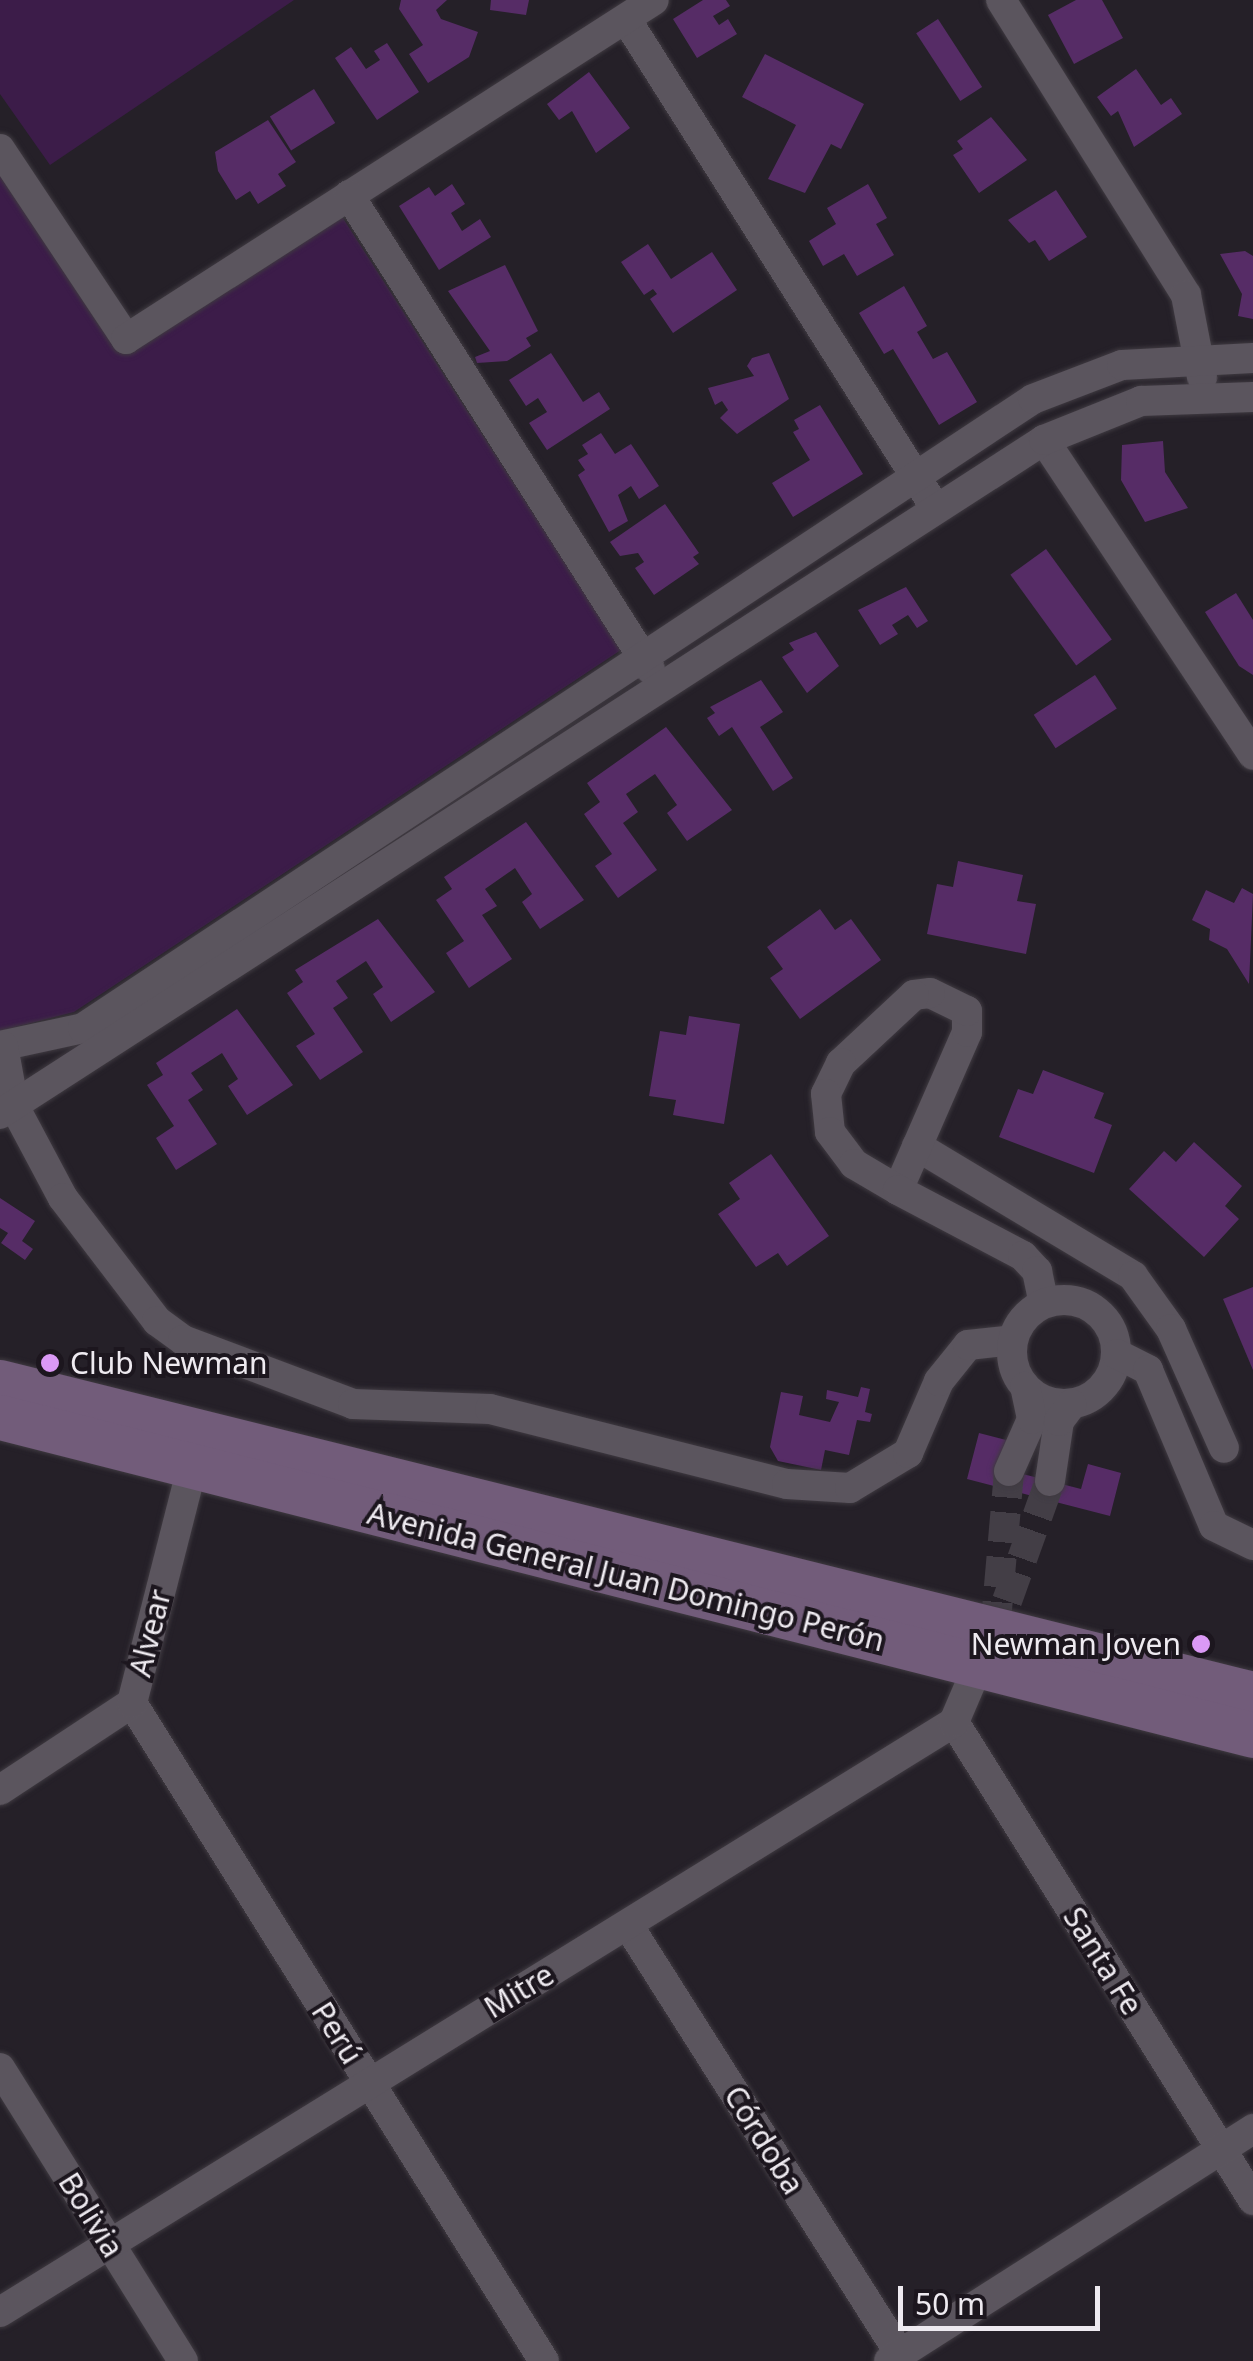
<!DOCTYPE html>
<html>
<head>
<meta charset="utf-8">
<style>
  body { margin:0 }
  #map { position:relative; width:1253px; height:2361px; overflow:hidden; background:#252028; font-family:"Noto Sans",sans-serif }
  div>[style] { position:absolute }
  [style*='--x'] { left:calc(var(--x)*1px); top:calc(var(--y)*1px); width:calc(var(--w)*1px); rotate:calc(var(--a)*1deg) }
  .green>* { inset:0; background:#3c1c49 }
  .building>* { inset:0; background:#562c66; transform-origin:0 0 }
  .minor-tunnel>* { height:30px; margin-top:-15px; transform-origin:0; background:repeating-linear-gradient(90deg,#433e46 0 30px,transparent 0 45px) }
  .roads { filter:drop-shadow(0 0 2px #3f3a41) drop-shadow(0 0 2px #3f3a41) }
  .minor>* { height:30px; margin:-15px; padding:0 15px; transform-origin:15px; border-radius:15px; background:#5b555e }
  .minor>.ring { margin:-15px; padding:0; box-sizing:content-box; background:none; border:30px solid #5b555e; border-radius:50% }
  .secondary>* { height:45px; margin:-22.5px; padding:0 22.5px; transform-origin:22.5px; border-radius:22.5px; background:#725c7a }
  .dots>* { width:28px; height:28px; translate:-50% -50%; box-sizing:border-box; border:5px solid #1c161e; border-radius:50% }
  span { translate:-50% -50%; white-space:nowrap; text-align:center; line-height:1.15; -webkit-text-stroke:8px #1c161e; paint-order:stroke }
  .poi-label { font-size:30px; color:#eeeaf0 }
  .left { translate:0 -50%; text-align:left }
  .right { translate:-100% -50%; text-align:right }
  .street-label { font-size:30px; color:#eeeaf0 }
  .scale { position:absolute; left:898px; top:2286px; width:202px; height:45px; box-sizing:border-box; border:5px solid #eeeaf0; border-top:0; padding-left:12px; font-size:30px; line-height:35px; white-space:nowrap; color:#eeeaf0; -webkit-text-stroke:8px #1c161e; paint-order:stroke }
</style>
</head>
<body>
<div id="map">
  <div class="green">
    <i style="clip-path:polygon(0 0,294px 0,50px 165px,0 94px)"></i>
    <i style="clip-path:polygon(0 174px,124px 352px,339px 212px,621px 650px,74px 1012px,0 1031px)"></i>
  </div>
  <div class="building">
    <i style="clip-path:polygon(401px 0,447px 0,436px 10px,441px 19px,478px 32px,469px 57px,428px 83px,409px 54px,423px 45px,399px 9px)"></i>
    <i style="clip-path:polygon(491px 0,529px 0,526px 15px,490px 10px)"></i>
    <i style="clip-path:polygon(703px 0,726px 0,730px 6px,713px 16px,719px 25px,728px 19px,737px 34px,697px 58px,673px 19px)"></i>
    <i style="clip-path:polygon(1076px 0,1102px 0,1123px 38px,1074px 64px,1048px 15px)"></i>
    <i style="left:938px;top:19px;width:81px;height:26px;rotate:57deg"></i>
    <i style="clip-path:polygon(387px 43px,419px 92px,377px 120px,335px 58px,351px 47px,366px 69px,380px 60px,374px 51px)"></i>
    <i style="clip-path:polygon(765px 54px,864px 104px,841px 149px,831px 144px,805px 193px,768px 179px,796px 125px,742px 97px)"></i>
    <i style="clip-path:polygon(1136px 69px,1161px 105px,1171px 98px,1182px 114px,1134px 147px,1118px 111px,1111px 116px,1097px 97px)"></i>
    <i style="clip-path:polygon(589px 72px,630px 128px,596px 153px,572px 111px,559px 120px,547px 104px)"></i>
    <i style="left:314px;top:89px;width:40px;height:52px;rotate:58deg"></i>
    <i style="clip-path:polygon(991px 117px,1027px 160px,979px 193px,953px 155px,963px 149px,957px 141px)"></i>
    <i style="clip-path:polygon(268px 120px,296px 162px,278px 174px,286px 186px,258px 204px,250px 191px,236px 200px,218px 171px,215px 152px)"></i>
    <i style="clip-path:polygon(452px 184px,465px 204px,451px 213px,462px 231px,480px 219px,491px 237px,439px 270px,399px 206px,429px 187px,435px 196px)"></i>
    <i style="clip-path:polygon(868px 184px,887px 218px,876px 224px,894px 255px,857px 276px,844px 254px,823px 266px,809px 241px,836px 224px,827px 208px)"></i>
    <i style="clip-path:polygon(1056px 190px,1087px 237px,1049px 261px,1035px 240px,1029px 243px,1008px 220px)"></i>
    <i style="clip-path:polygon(648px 244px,671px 279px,712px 252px,737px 290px,673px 333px,650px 299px,657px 294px,653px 289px,644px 295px,621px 262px)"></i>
    <i style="clip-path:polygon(1245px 251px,1253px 256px,1253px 319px,1238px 316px,1242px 294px,1220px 254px)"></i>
    <i style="clip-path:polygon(505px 265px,538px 331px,526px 338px,531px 346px,507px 361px,477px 363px,475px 357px,490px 351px,448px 291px)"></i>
    <i style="clip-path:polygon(904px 286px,927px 326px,917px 332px,933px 359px,947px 352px,977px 402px,939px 425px,893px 349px,884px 354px,859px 313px)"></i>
    <i style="clip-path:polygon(551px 353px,583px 402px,599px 392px,610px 409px,547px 450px,529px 423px,547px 412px,538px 398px,526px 406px,509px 380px)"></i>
    <i style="clip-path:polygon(769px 353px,789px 399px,737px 434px,720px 418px,728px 410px,722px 401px,715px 405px,708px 388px,754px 376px,747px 366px,752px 358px)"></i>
    <i style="clip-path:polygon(820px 405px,863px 474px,793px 517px,772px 483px,810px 460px,793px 432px,799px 429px,794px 420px)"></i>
    <i style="clip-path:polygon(601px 433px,615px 454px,631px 444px,659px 486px,639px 499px,631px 486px,618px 495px,628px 521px,609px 532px,578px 475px,585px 470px,578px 460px,588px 454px,582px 445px)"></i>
    <i style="clip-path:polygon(1163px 441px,1165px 472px,1188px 508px,1145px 522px,1121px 480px,1122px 445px)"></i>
    <i style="clip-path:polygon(665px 504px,699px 553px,693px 557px,699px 564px,654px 595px,635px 568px,644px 562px,638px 553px,620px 556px,610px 542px)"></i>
    <i style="left:1046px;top:549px;width:112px;height:44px;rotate:54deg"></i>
    <i style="clip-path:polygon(906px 587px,928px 621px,917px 628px,908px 615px,892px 625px,898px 634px,880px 645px,858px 610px)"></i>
    <i style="clip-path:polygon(1236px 593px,1253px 620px,1253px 675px,1239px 666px,1205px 612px)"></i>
    <i style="clip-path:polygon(816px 632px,839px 666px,807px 693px,782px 657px,794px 650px,789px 643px)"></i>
    <i style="left:1095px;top:675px;width:40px;height:73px;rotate:57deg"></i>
    <i style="clip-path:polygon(761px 680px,783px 712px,760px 727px,793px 778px,773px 791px,732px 727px,719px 736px,707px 718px,715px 713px,710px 707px)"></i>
    <i style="clip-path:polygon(666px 727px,732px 810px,687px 841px,667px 813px,677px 805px,655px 774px,626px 794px,638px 812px,623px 823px,657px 870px,618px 898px,595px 866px,612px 854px,584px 814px,600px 802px,587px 783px)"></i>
    <i style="clip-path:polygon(526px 822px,584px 900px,540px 929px,522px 902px,532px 894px,515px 868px,485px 889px,497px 906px,482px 915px,512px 959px,469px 988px,446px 953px,464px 941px,436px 900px,452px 889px,444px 877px)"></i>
    <i style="clip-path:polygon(958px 861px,1023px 875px,1017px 901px,1036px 904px,1026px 954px,927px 934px,937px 884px,953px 887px)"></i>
    <i style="clip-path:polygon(1242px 888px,1253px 894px,1249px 984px,1227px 949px,1209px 940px,1210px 929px,1192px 920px,1206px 890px,1234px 903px)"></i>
    <i style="clip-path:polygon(820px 909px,835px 930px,851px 919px,881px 960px,800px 1019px,770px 978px,783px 969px,767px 947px)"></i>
    <i style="clip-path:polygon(378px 919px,435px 992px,391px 1022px,373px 994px,383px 987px,366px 961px,336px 981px,348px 998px,333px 1008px,363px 1052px,320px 1080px,296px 1046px,315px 1034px,287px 993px,303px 982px,295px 970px)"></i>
    <i style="clip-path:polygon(237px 1009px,293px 1085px,247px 1115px,228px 1086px,238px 1079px,222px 1053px,191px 1073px,203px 1090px,188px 1100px,217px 1144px,176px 1170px,156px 1138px,174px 1126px,147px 1085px,163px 1075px,156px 1063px)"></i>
    <i style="clip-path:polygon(689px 1016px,740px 1024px,724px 1124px,673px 1115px,676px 1100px,649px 1096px,660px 1031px,686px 1035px)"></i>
    <i style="clip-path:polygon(1043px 1070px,1104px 1093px,1094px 1118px,1112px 1125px,1094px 1173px,999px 1137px,1018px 1089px,1033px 1094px)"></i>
    <i style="clip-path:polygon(1194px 1142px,1242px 1186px,1225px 1206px,1239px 1219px,1204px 1257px,1129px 1189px,1164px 1151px,1176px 1162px)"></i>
    <i style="clip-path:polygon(771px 1154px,829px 1236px,787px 1266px,778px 1253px,756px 1267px,718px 1214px,740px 1199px,729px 1183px)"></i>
    <i style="clip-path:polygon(0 1198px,35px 1221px,22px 1241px,33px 1249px,25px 1260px,1px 1243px,8px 1233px,0 1228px)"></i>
    <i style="clip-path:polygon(1253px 1287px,1253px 1370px,1223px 1299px)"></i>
    <i style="clip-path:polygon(861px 1387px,870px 1389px,865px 1412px,872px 1414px,870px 1422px,857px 1420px,849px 1455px,825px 1450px,821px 1470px,778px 1461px,770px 1447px,781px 1392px,803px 1396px,799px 1415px,830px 1422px,839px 1402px,826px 1399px,827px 1390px,858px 1397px)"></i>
    <i style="clip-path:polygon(979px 1433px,1010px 1441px,1003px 1469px,1081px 1489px,1088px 1464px,1121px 1473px,1110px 1516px,967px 1479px)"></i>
  </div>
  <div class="minor-tunnel">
    <i style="--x:1007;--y:1601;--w:127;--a:-70.3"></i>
    <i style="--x:995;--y:1632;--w:162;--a:-85"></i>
  </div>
  <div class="roads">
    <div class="minor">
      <i style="--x:1001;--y:0;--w:348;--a:57.9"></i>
      <i style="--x:1186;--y:295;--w:84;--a:79"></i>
      <i style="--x:626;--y:19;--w:567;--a:57.68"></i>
      <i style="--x:0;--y:149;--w:228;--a:56.4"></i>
      <i style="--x:126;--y:339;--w:627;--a:-32.7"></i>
      <i style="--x:349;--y:195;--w:561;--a:57.58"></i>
      <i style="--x:1044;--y:440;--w:378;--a:56.4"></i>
      <i style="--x:0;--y:1046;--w:85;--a:-12.2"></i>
      <i style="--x:83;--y:1028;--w:1139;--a:-33.51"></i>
      <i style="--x:1033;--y:399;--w:95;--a:-20.9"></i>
      <i style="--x:1122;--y:365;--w:131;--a:-3.1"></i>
      <i style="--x:3;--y:1046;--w:61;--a:79.6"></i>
      <i style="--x:14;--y:1106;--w:104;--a:62"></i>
      <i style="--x:63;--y:1198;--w:155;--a:52.6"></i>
      <i style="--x:157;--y:1321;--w:32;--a:36"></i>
      <i style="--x:183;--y:1340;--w:182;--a:20.6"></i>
      <i style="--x:353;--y:1404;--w:137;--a:2.1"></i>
      <i style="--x:490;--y:1409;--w:306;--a:14.2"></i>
      <i style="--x:787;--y:1484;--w:63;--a:3.6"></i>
      <i style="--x:850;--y:1488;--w:68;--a:-31.1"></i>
      <i style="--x:908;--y:1453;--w:78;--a:-66.7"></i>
      <i style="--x:939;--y:1381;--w:46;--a:-51.1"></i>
      <i style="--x:968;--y:1345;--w:45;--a:-6.3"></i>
      <i style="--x:0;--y:1114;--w:1243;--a:-32.85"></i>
      <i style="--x:1044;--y:440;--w:105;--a:-21.9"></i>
      <i style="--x:1141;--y:401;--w:112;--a:-2"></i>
      <i style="--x:917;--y:1146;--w:252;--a:31"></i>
      <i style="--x:1133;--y:1276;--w:65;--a:54.4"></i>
      <i style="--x:1171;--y:1329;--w:130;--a:66"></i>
      <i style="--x:898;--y:1190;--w:172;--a:-66.4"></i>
      <i style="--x:967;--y:1032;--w:21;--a:-90"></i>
      <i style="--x:967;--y:1011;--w:41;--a:-154.1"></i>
      <i style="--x:930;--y:993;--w:16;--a:173"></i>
      <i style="--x:914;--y:995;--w:100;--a:137"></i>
      <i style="--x:841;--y:1063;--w:34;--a:116"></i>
      <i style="--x:826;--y:1094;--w:38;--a:84"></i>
      <i style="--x:830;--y:1132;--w:40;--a:53"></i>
      <i style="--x:854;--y:1164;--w:51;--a:30.6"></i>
      <i style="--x:898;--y:1190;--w:141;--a:27.8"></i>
      <i style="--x:1023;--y:1256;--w:21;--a:47"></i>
      <i style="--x:1037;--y:1271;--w:33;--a:78"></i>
      <i class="ring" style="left:1012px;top:1300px;width:74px;height:74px"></i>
      <i style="--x:1117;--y:1354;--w:35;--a:27"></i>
      <i style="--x:1148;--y:1370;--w:169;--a:67.1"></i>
      <i style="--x:1214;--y:1526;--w:43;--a:26"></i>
      <i style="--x:1009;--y:1471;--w:57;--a:-66.1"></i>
      <i style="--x:1032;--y:1419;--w:33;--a:-102"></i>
      <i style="--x:1050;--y:1481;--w:61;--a:-81.5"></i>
      <i style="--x:1059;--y:1421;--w:21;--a:-53"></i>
      <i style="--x:132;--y:1703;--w:776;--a:57.95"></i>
      <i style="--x:954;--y:1722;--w:564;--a:57.97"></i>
      <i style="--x:0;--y:1790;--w:158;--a:-33.4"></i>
      <i style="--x:132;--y:1703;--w:244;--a:-75.7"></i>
      <i style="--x:628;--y:1925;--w:508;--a:57.62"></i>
      <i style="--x:0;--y:2068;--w:345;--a:58"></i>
      <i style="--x:0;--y:2312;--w:1122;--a:-31.73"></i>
      <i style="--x:954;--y:1722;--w:76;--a:-66.8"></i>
      <i style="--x:889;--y:2361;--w:432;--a:-32.5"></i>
    </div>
    <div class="secondary">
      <i style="--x:0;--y:1382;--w:1291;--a:13.98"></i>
      <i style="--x:0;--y:1417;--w:1293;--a:14.24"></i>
    </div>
  </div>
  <div class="dots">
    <i style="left:50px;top:1363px;background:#db99f5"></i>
    <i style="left:1201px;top:1644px;background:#db99f5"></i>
  </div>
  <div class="poi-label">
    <span class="left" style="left:70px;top:1363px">Club Newman</span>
    <span class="right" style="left:1181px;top:1644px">Newman Joven</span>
  </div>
  <div class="street-label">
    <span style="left:626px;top:1577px;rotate:14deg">Avenida General Juan Domingo Perón</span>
    <span style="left:150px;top:1633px;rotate:-76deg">Alvear</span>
    <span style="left:1103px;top:1961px;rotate:58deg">Santa Fe</span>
    <span style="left:519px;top:1991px;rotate:-31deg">Mitre</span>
    <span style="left:337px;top:2033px;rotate:58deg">Perú</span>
    <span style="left:764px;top:2140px;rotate:58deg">Córdoba</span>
    <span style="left:91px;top:2215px;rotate:58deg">Bolivia</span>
  </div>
  <div class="scale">50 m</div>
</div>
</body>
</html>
